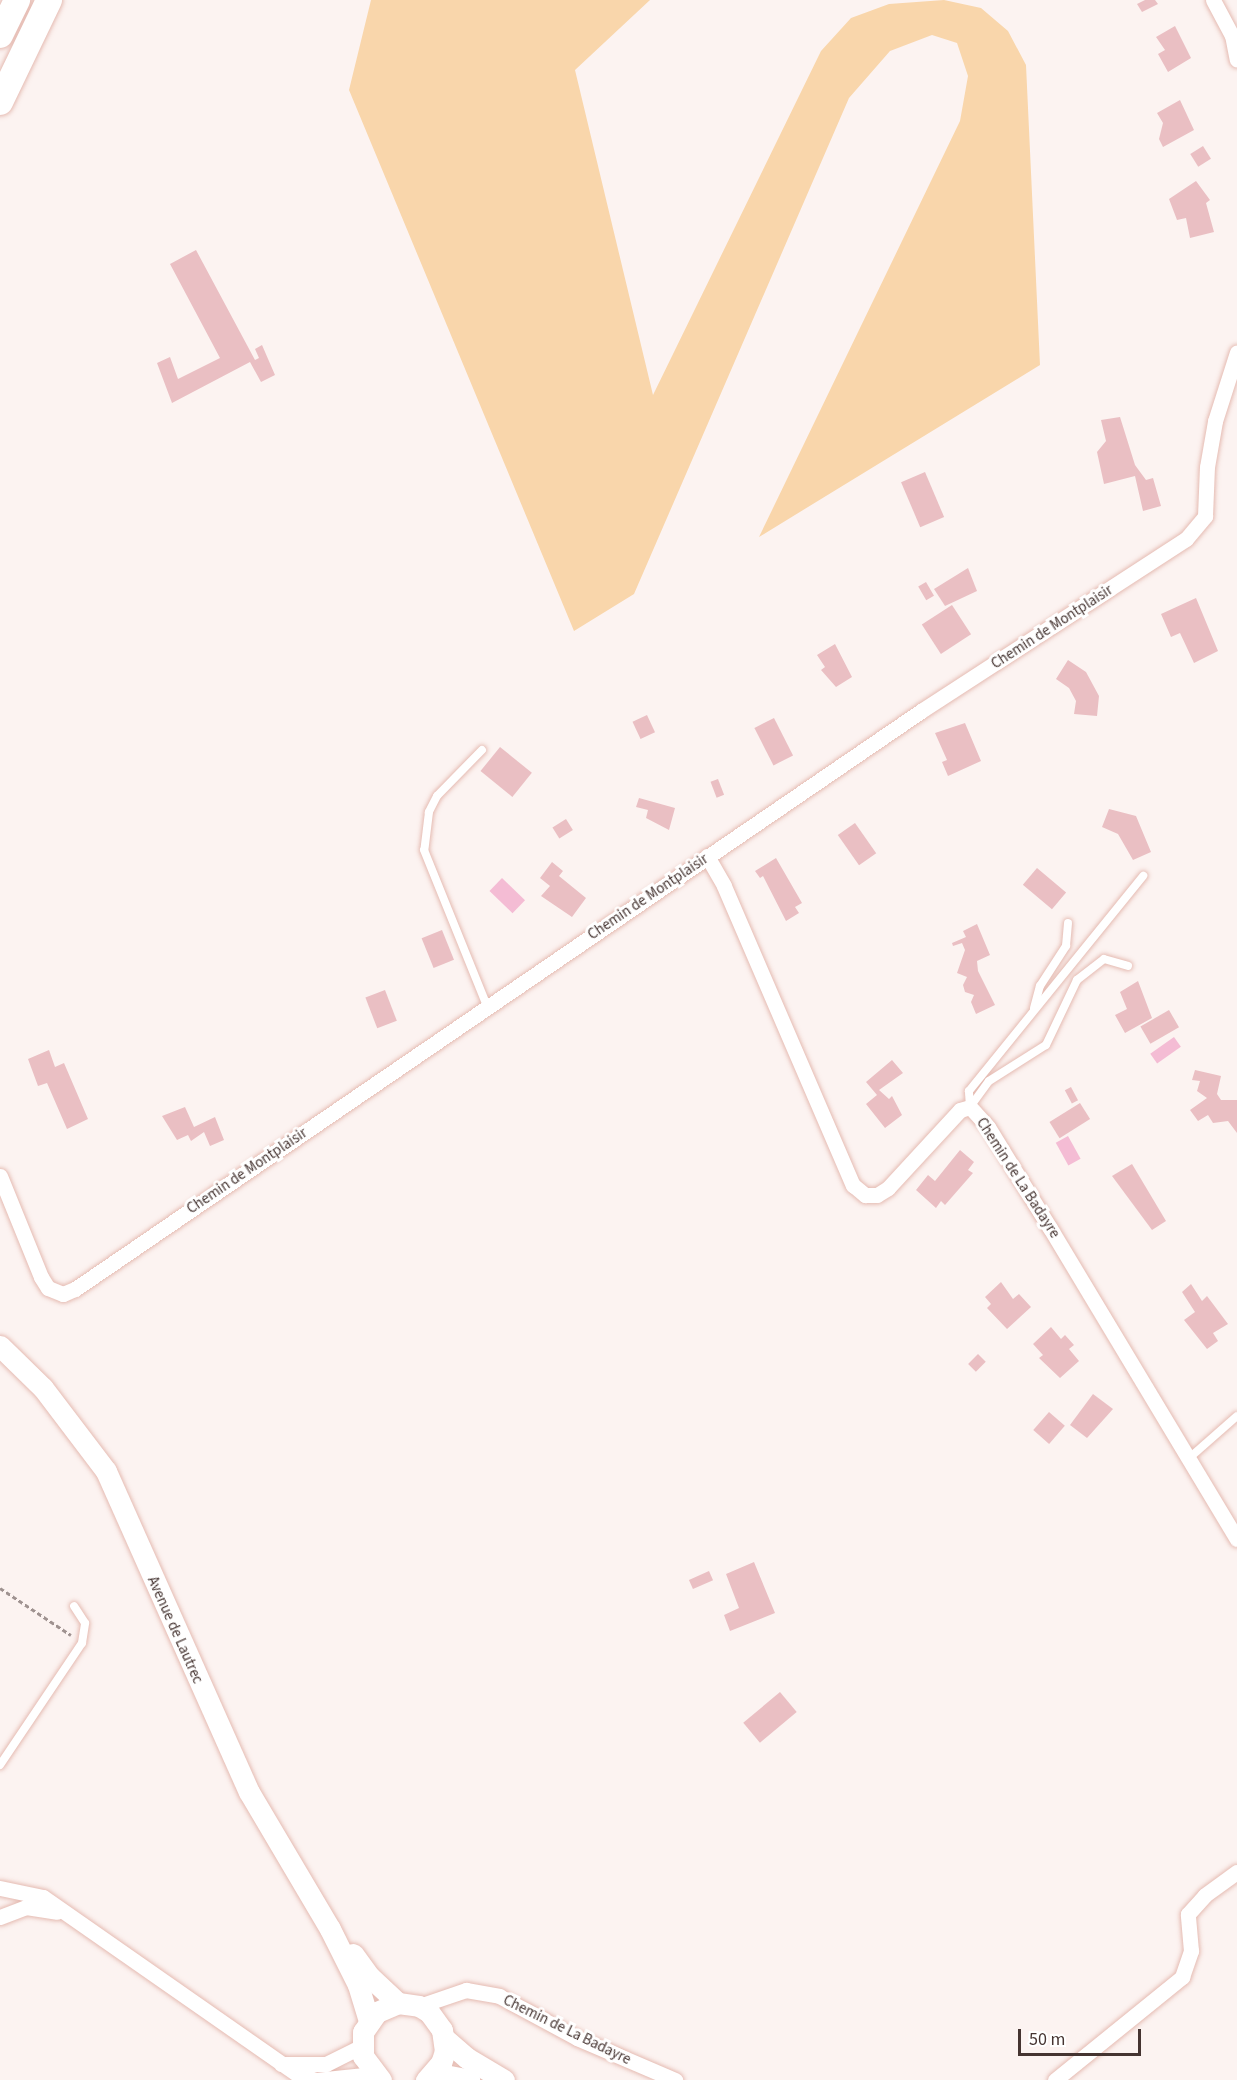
<!DOCTYPE html>
<html>
<head>
<meta charset="utf-8">
<style>
  body { margin:0 }
  #map { position:relative; width:1237px; height:2080px; overflow:hidden; background:#fcf3f1; font-family:"Source Sans 3",sans-serif }
  div>[style] { position:absolute }
  [style*='--x'] { left:calc(var(--x)*1px); top:calc(var(--y)*1px); width:calc(var(--w)*1px); rotate:calc(var(--a)*1deg) }
  .green>* { inset:0; background:#f9d6ab }
  .water>* { inset:0; background:#f4bcd4; transform-origin:0 0 }
  .building>* { inset:0; background:#eabfc3; transform-origin:0 0 }
  .path>* { height:3px; margin-top:-1.5px; transform-origin:0; background:repeating-linear-gradient(90deg,#9f9290 0 4.5px,transparent 0 7.5px) }
  .roads { filter:drop-shadow(0 0 2px #e5bbb2) drop-shadow(0 0 2px #e5bbb2) }
  .service>* { height:8px; margin:-4px; padding:0 4px; transform-origin:4px; border-radius:4px; background:#fff }
  .minor>* { height:15px; margin:-7.5px; padding:0 7.5px; transform-origin:7.5px; border-radius:7.5px; background:#fff }
  .secondary>* { height:21px; margin:-10.5px; padding:0 10.5px; transform-origin:10.5px; border-radius:10.5px; background:#fff }
  .trunk>* { height:26px; margin:-13px; padding:0 13px; transform-origin:13px; border-radius:13px; background:#fff }
  span { translate:-50% -50%; white-space:nowrap; text-align:center; line-height:1.15; -webkit-text-stroke:6px #fff; paint-order:stroke }
  .street-label { font-size:15px; color:#453431 }
  .scale { position:absolute; left:1018px; top:2029px; width:123px; height:27px; box-sizing:border-box; border:3px solid #453431; border-top:0; padding-left:8px; font-size:18px; line-height:21px; white-space:nowrap; color:#453431; -webkit-text-stroke:4px #fff; paint-order:stroke }
</style>
</head>
<body>
<div id="map">
  <div class="green">
    <i style="clip-path:polygon(371px 0,650px 0,575px 70px,653px 395px,821px 51px,851px 18px,889px 4px,944px 0,981px 8px,1008px 31px,1026px 65px,1040px 365px,759px 537px,960px 121px,968px 76px,957px 43px,932px 35px,890px 51px,849px 98px,634px 594px,574px 631px,349px 90px)"></i>
  </div>
  <div class="water">
    <i style="left:502px;top:878px;width:32px;height:18px;rotate:44deg"></i>
    <i style="left:1174px;top:1037px;width:12px;height:29px;rotate:55deg"></i>
    <i style="left:1068px;top:1136px;width:26px;height:14px;rotate:61deg"></i>
  </div>
  <div class="building">
    <i style="clip-path:polygon(1145px 0,1155px 0,1158px 4px,1142px 12px,1137px 4px)"></i>
    <i style="clip-path:polygon(1175px 26px,1191px 58px,1168px 72px,1158px 54px,1165px 50px,1156px 37px)"></i>
    <i style="clip-path:polygon(1180px 100px,1194px 130px,1163px 147px,1159px 139px,1163px 123px,1157px 113px)"></i>
    <i style="left:1203px;top:146px;width:15px;height:15px;rotate:58deg"></i>
    <i style="clip-path:polygon(1196px 181px,1210px 200px,1206px 203px,1214px 232px,1190px 238px,1186px 218px,1177px 220px,1169px 199px)"></i>
    <i style="clip-path:polygon(196px 250px,255px 360px,259px 358px,255px 349px,262px 345px,275px 375px,261px 382px,250px 362px,172px 403px,157px 363px,170px 357px,178px 379px,220px 358px,170px 264px)"></i>
    <i style="clip-path:polygon(1120px 417px,1135px 465px,1146px 480px,1153px 478px,1161px 506px,1143px 511px,1135px 476px,1104px 484px,1097px 452px,1106px 441px,1101px 420px)"></i>
    <i style="left:925px;top:472px;width:49px;height:26px;rotate:67deg"></i>
    <i style="clip-path:polygon(968px 568px,977px 591px,945px 606px,934px 589px)"></i>
    <i style="left:926px;top:582px;width:16px;height:9px;rotate:60deg"></i>
    <i style="clip-path:polygon(1196px 598px,1218px 651px,1194px 663px,1180px 633px,1171px 637px,1161px 614px)"></i>
    <i style="left:952px;top:605px;width:35px;height:36px;rotate:57deg"></i>
    <i style="clip-path:polygon(835px 644px,852px 677px,836px 687px,821px 670px,825px 667px,817px 655px)"></i>
    <i style="clip-path:polygon(1068px 660px,1086px 672px,1099px 696px,1097px 716px,1074px 714px,1076px 701px,1069px 688px,1056px 679px)"></i>
    <i style="left:647px;top:715px;width:19px;height:16px;rotate:65deg"></i>
    <i style="left:774px;top:718px;width:42px;height:22px;rotate:63deg"></i>
    <i style="clip-path:polygon(965px 723px,981px 761px,948px 776px,942px 762px,947px 760px,935px 733px)"></i>
    <i style="left:500px;top:747px;width:41px;height:31px;rotate:39deg"></i>
    <i style="left:718px;top:779px;width:17px;height:8px;rotate:69deg"></i>
    <i style="clip-path:polygon(639px 798px,675px 808px,669px 830px,646px 818px,648px 810px,636px 807px)"></i>
    <i style="clip-path:polygon(1109px 809px,1136px 816px,1151px 852px,1133px 860px,1118px 834px,1102px 827px)"></i>
    <i style="left:566px;top:819px;width:13px;height:16px;rotate:58deg"></i>
    <i style="left:855px;top:823px;width:37px;height:21px;rotate:55deg"></i>
    <i style="clip-path:polygon(776px 858px,802px 903px,795px 907px,799px 913px,786px 921px,763px 876px,760px 878px,755px 871px)"></i>
    <i style="clip-path:polygon(552px 862px,563px 871px,559px 876px,586px 898px,572px 917px,541px 896px,550px 886px,540px 878px)"></i>
    <i style="left:1037px;top:868px;width:38px;height:22px;rotate:40deg"></i>
    <i style="clip-path:polygon(977px 924px,990px 955px,977px 961px,978px 971px,995px 1005px,976px 1014px,971px 1002px,974px 995px,965px 992px,963px 985px,967px 977px,957px 973px,965px 950px,962px 943px,953px 946px,952px 943px,966px 937px,963px 931px)"></i>
    <i style="left:442px;top:930px;width:32px;height:22px;rotate:68deg"></i>
    <i style="clip-path:polygon(1138px 981px,1152px 1018px,1125px 1033px,1115px 1015px,1127px 1009px,1120px 992px)"></i>
    <i style="left:385px;top:990px;width:33px;height:21px;rotate:69deg"></i>
    <i style="left:1169px;top:1010px;width:20px;height:33px;rotate:60deg"></i>
    <i style="clip-path:polygon(49px 1050px,55px 1067px,64px 1063px,88px 1119px,67px 1129px,47px 1083px,38px 1086px,28px 1059px)"></i>
    <i style="clip-path:polygon(892px 1060px,903px 1073px,879px 1090px,889px 1099px,892px 1096px,902px 1115px,885px 1128px,866px 1104px,877px 1095px,866px 1082px)"></i>
    <i style="clip-path:polygon(1195px 1070px,1221px 1076px,1217px 1094px,1221px 1100px,1237px 1100px,1237px 1133px,1228px 1121px,1213px 1123px,1208px 1115px,1198px 1121px,1190px 1110px,1207px 1098px,1197px 1091px,1200px 1081px,1192px 1080px)"></i>
    <i style="left:1071px;top:1087px;width:15px;height:7px;rotate:62deg"></i>
    <i style="left:1080px;top:1103px;width:19px;height:36px;rotate:58deg"></i>
    <i style="clip-path:polygon(185px 1107px,194px 1127px,215px 1117px,224px 1140px,210px 1146px,204px 1132px,191px 1141px,188px 1135px,177px 1140px,162px 1116px)"></i>
    <i style="clip-path:polygon(960px 1150px,974px 1162px,968px 1170px,973px 1173px,945px 1205px,941px 1201px,936px 1208px,916px 1190px,928px 1175px,935px 1181px)"></i>
    <i style="clip-path:polygon(1132px 1164px,1166px 1221px,1152px 1230px,1112px 1176px)"></i>
    <i style="clip-path:polygon(1001px 1282px,1013px 1299px,1019px 1294px,1031px 1307px,1007px 1329px,987px 1308px,991px 1304px,985px 1297px)"></i>
    <i style="clip-path:polygon(1191px 1284px,1202px 1301px,1207px 1296px,1228px 1324px,1213px 1333px,1218px 1341px,1207px 1349px,1184px 1320px,1195px 1312px,1182px 1292px)"></i>
    <i style="clip-path:polygon(1051px 1327px,1061px 1339px,1065px 1335px,1074px 1345px,1069px 1349px,1079px 1361px,1060px 1378px,1039px 1358px,1043px 1355px,1033px 1344px)"></i>
    <i style="left:978px;top:1354px;width:11px;height:14px;rotate:45deg"></i>
    <i style="clip-path:polygon(1093px 1394px,1113px 1409px,1087px 1438px,1070px 1425px)"></i>
    <i style="left:1049px;top:1412px;width:21px;height:24px;rotate:41deg"></i>
    <i style="clip-path:polygon(754px 1562px,775px 1613px,730px 1631px,724px 1615px,739px 1608px,726px 1574px)"></i>
    <i style="left:709px;top:1571px;width:10px;height:22px;rotate:66deg"></i>
    <i style="left:780px;top:1692px;width:26px;height:48px;rotate:50deg"></i>
  </div>
  <div class="path">
    <i style="--x:0;--y:1588;--w:85;--a:33.5"></i>
  </div>
  <div class="roads">
    <div class="service">
      <i style="--x:482;--y:750;--w:64;--a:134.4"></i>
      <i style="--x:437;--y:796;--w:18;--a:117"></i>
      <i style="--x:429;--y:812;--w:38;--a:97"></i>
      <i style="--x:424;--y:850;--w:168;--a:68"></i>
      <i style="--x:1034;--y:1008;--w:23;--a:-75"></i>
      <i style="--x:1040;--y:986;--w:48;--a:-57"></i>
      <i style="--x:1066;--y:946;--w:23;--a:-85"></i>
      <i style="--x:970;--y:1107;--w:16;--a:-94"></i>
      <i style="--x:969;--y:1091;--w:277;--a:-51"></i>
      <i style="--x:970;--y:1107;--w:32;--a:-54"></i>
      <i style="--x:989;--y:1081;--w:67;--a:-32.3"></i>
      <i style="--x:1046;--y:1045;--w:72;--a:-64.5"></i>
      <i style="--x:1077;--y:980;--w:34;--a:-38"></i>
      <i style="--x:1104;--y:959;--w:25;--a:16"></i>
      <i style="--x:1188;--y:1459;--w:65;--a:-41.3"></i>
      <i style="--x:0;--y:1765;--w:147;--a:-56.1"></i>
      <i style="--x:82;--y:1643;--w:20;--a:-81"></i>
      <i style="--x:85;--y:1623;--w:20;--a:-123"></i>
    </div>
    <div class="minor">
      <i style="--x:1213;--y:0;--w:40;--a:62"></i>
      <i style="--x:1232;--y:35;--w:25;--a:79"></i>
      <i style="--x:707;--y:856;--w:34;--a:60"></i>
      <i style="--x:724;--y:886;--w:326;--a:66.7"></i>
      <i style="--x:853;--y:1185;--w:16;--a:40"></i>
      <i style="--x:865;--y:1195;--w:12;--a:0"></i>
      <i style="--x:877;--y:1195;--w:13;--a:-32"></i>
      <i style="--x:888;--y:1188;--w:106;--a:-47.3"></i>
      <i style="--x:960;--y:1110;--w:10;--a:-17"></i>
      <i style="--x:970;--y:1107;--w:27;--a:48"></i>
      <i style="--x:988;--y:1127;--w:119;--a:58.5"></i>
      <i style="--x:1050;--y:1228;--w:363;--a:59"></i>
      <i style="--x:0;--y:1176;--w:109;--a:67.9"></i>
      <i style="--x:41;--y:1277;--w:13;--a:58"></i>
      <i style="--x:48;--y:1288;--w:16;--a:22"></i>
      <i style="--x:63;--y:1294;--w:13;--a:-23"></i>
      <i style="--x:75;--y:1289;--w:1025;--a:-34.34"></i>
      <i style="--x:921;--y:711;--w:316;--a:-33"></i>
      <i style="--x:1186;--y:539;--w:30;--a:-50"></i>
      <i style="--x:1205;--y:516;--w:49;--a:-87.7"></i>
      <i style="--x:1207;--y:467;--w:47;--a:-80.1"></i>
      <i style="--x:1215;--y:421;--w:72;--a:-72.3"></i>
      <i style="--x:0;--y:1888;--w:44;--a:11.8"></i>
      <i style="--x:43;--y:1897;--w:310;--a:34.9"></i>
      <i style="--x:297;--y:2074;--w:20;--a:18"></i>
      <i style="--x:316;--y:2080;--w:58;--a:-5.9"></i>
      <i style="--x:0;--y:1917;--w:28;--a:-21"></i>
      <i style="--x:26;--y:1907;--w:31;--a:9"></i>
      <i style="--x:419;--y:2006;--w:50;--a:-18.8"></i>
      <i style="--x:466;--y:1990;--w:34;--a:10"></i>
      <i style="--x:499;--y:1996;--w:89;--a:28.3"></i>
      <i style="--x:577;--y:2038;--w:107;--a:23.2"></i>
      <i style="--x:281;--y:2064;--w:45;--a:0"></i>
      <i style="--x:326;--y:2064;--w:40;--a:-26.6"></i>
      <i style="--x:1055;--y:2080;--w:164;--a:-39"></i>
      <i style="--x:1182;--y:1977;--w:28;--a:-71"></i>
      <i style="--x:1191;--y:1951;--w:37;--a:-95"></i>
      <i style="--x:1188;--y:1914;--w:25;--a:-48"></i>
      <i style="--x:1205;--y:1895;--w:39;--a:-36"></i>
    </div>
    <div class="secondary">
      <i style="--x:0;--y:1346;--w:60;--a:44.3"></i>
      <i style="--x:43;--y:1388;--w:104;--a:52.8"></i>
      <i style="--x:106;--y:1471;--w:351;--a:66"></i>
      <i style="--x:249;--y:1792;--w:159;--a:59.4"></i>
      <i style="--x:330;--y:1929;--w:63;--a:63.4"></i>
      <i style="--x:358;--y:1985;--w:37;--a:73"></i>
      <i style="--x:353;--y:1954;--w:29;--a:54"></i>
      <i style="--x:370;--y:1977;--w:38;--a:43"></i>
      <i style="--x:445;--y:2039;--w:29;--a:41"></i>
      <i style="--x:467;--y:2058;--w:43;--a:30.7"></i>
      <i style="--x:434;--y:2073;--w:36;--a:11"></i>
      <i style="--x:381;--y:2080;--w:30;--a:-127"></i>
      <i style="--x:363;--y:2056;--w:24;--a:-90"></i>
      <i style="--x:363;--y:2032;--w:24;--a:-55"></i>
      <i style="--x:377;--y:2012;--w:23;--a:-23"></i>
      <i style="--x:398;--y:2003;--w:21;--a:8"></i>
      <i style="--x:419;--y:2006;--w:12;--a:31"></i>
      <i style="--x:429;--y:2012;--w:22;--a:54"></i>
      <i style="--x:442;--y:2030;--w:21;--a:82"></i>
      <i style="--x:445;--y:2051;--w:13;--a:108"></i>
      <i style="--x:441;--y:2063;--w:23;--a:131"></i>
    </div>
    <div class="trunk">
      <i style="--x:0;--y:35;--w:39;--a:-64"></i>
      <i style="--x:0;--y:102;--w:113;--a:-64.3"></i>
    </div>
  </div>
  <div class="street-label">
    <span style="left:1052px;top:627px;rotate:-33deg">Chemin de Montplaisir</span>
    <span style="left:648px;top:897px;rotate:-34deg">Chemin de Montplaisir</span>
    <span style="left:247px;top:1171px;rotate:-34deg">Chemin de Montplaisir</span>
    <span style="left:1018px;top:1178px;rotate:57deg">Chemin de La Badayre</span>
    <span style="left:175px;top:1630px;rotate:66deg">Avenue de Lautrec</span>
    <span style="left:567px;top:2030px;rotate:26deg">Chemin de La Badayre</span>
  </div>
  <div class="scale">50 m</div>
</div>
</body>
</html>
